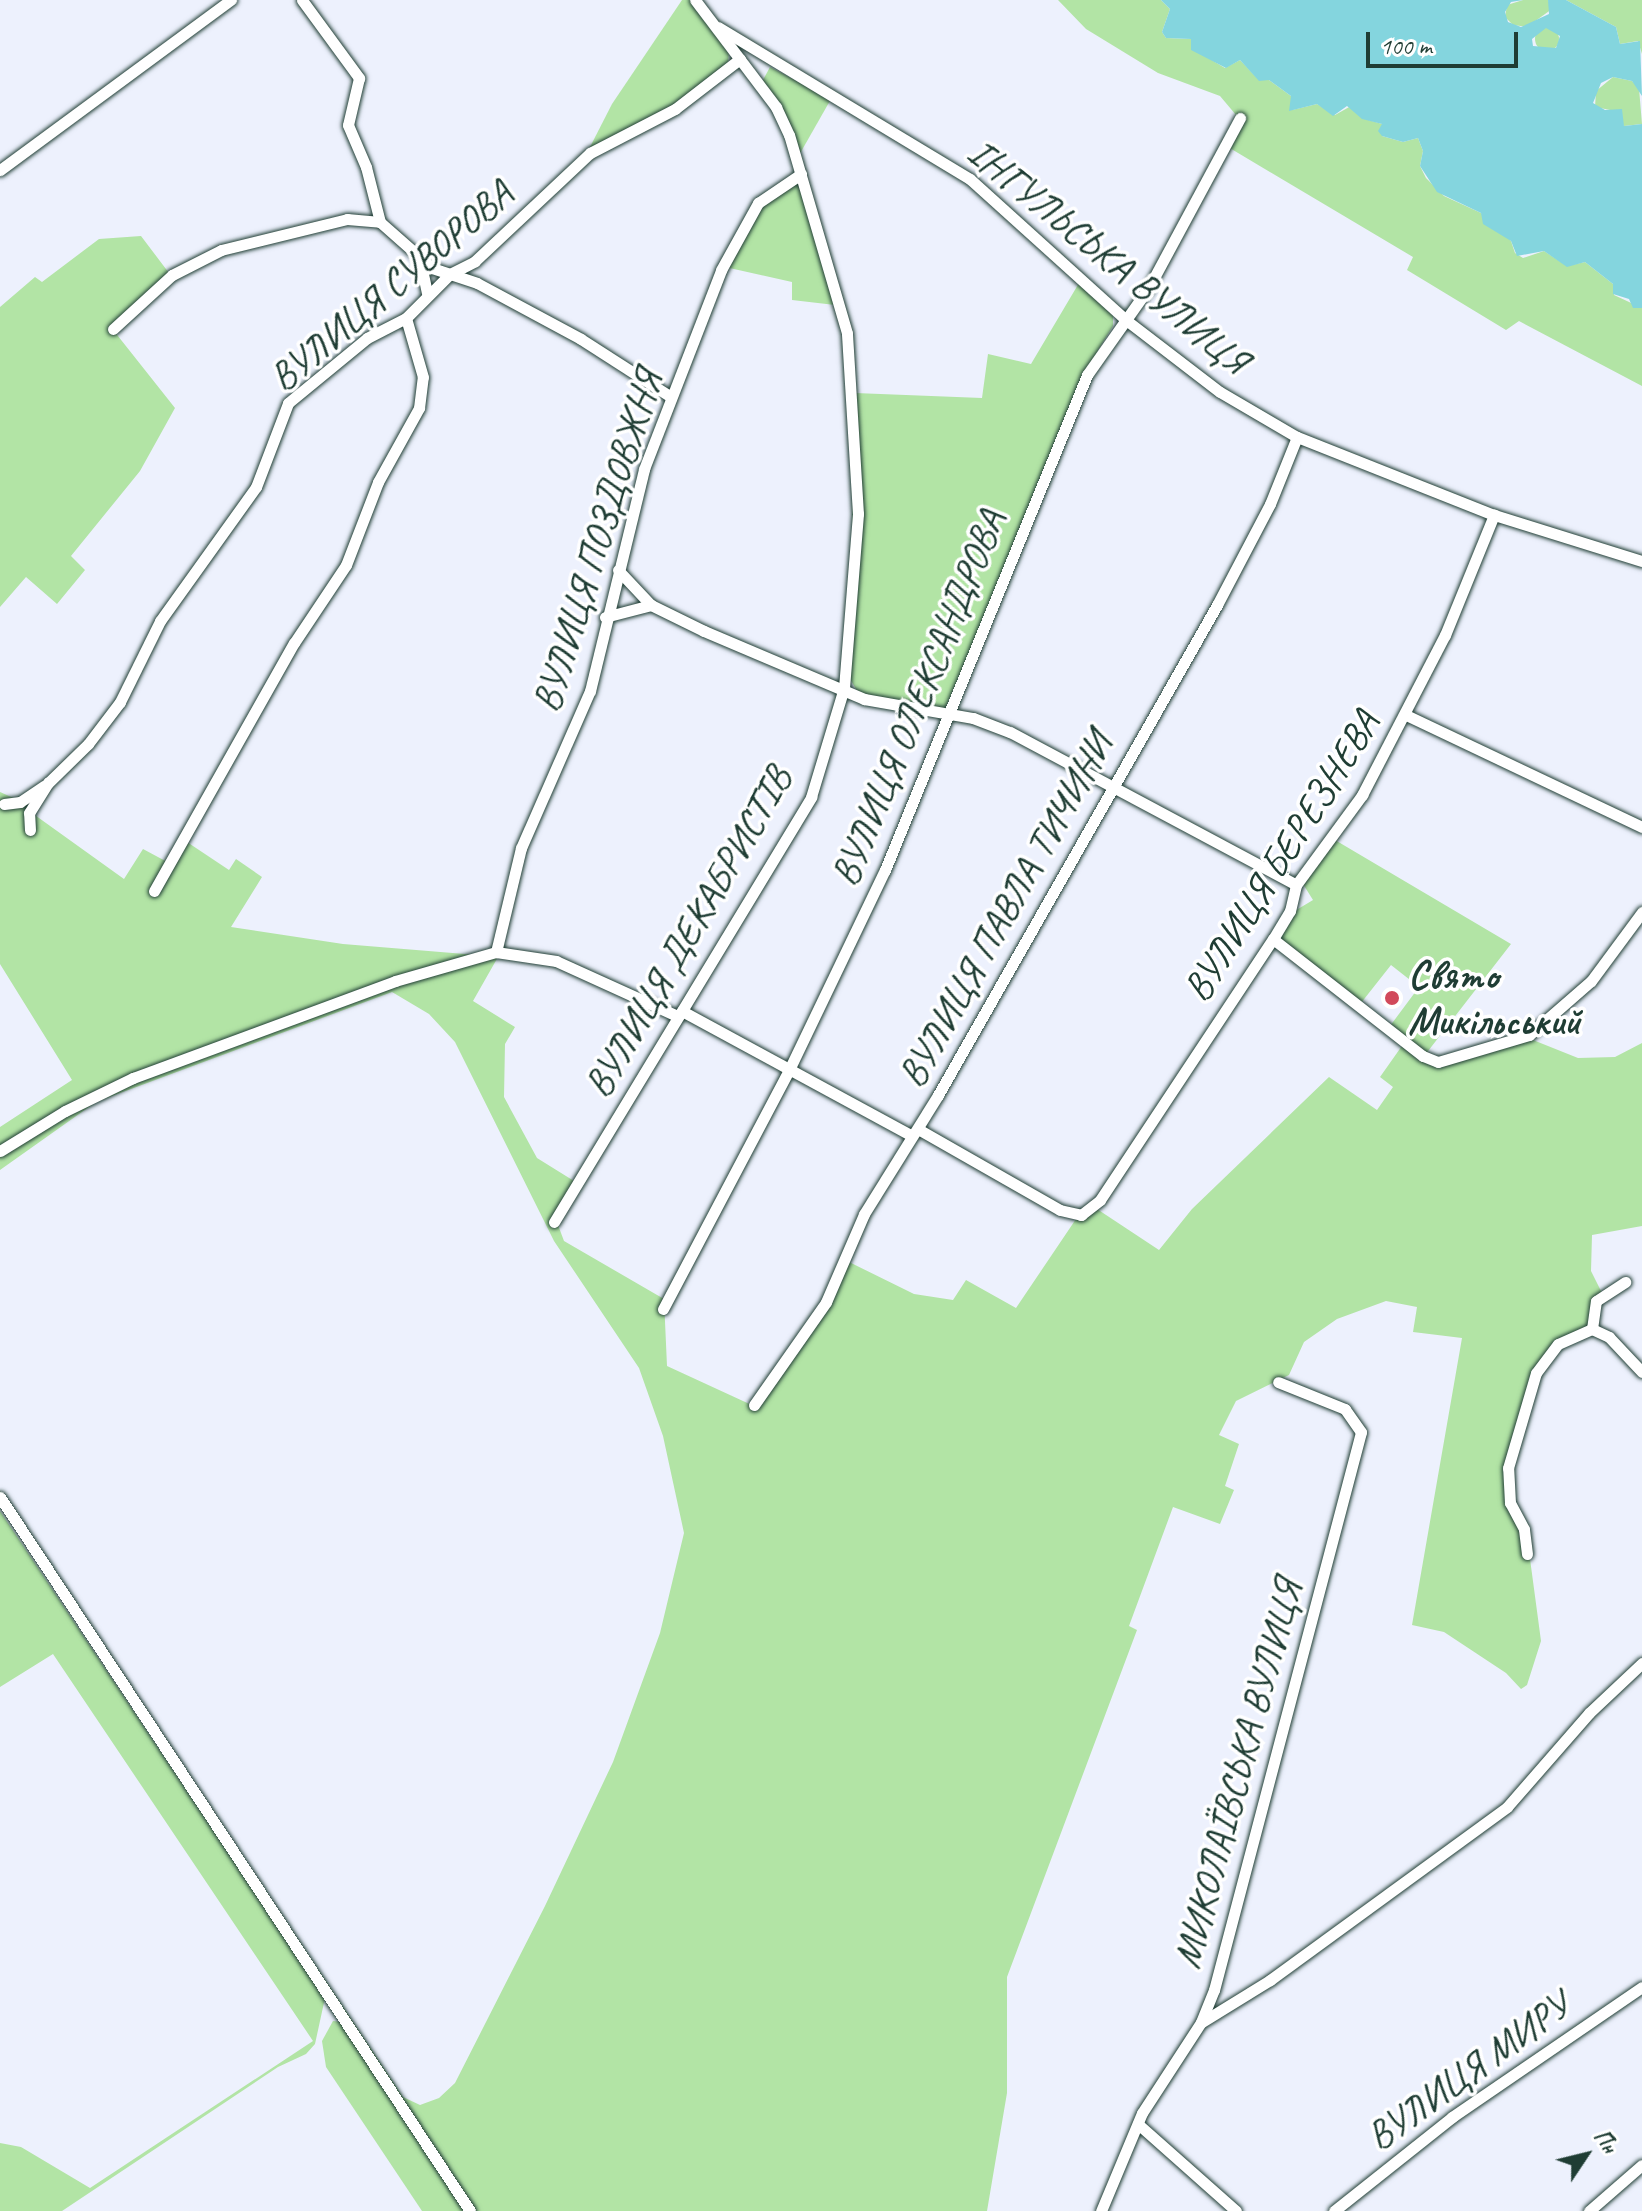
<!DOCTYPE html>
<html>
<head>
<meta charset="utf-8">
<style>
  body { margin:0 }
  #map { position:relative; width:1642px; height:2211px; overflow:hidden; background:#edf1fd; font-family:Caveat,sans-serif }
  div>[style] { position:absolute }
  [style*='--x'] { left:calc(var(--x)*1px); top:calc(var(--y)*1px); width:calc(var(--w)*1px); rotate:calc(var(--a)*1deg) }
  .green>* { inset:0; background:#b2e4a5 }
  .round { border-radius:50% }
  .water>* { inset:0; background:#84d5de }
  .roads { filter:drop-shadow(0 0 2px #1f3d34) drop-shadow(0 0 2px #1f3d34) }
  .minor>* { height:11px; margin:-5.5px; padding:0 5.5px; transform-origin:5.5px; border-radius:5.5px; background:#fff }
  .dots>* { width:22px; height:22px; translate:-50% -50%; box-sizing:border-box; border:4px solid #fff; border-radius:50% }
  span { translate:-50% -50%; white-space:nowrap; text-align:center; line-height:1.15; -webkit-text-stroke:7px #fff; paint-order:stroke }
  .street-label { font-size:40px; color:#1f3d34 }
  .poi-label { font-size:40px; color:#1f3d34; font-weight:700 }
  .left { translate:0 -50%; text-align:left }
  .north { position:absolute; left:1546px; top:2115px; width:80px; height:80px; -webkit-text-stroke:6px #fff; paint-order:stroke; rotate:55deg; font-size:22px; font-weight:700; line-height:32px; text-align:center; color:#1f3d34 }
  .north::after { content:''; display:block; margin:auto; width:28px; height:36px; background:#1f3d34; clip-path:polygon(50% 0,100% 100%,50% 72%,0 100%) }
  .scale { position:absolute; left:1366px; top:32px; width:152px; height:36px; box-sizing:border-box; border:4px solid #1f3d34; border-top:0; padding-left:10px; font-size:24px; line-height:28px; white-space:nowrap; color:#1f3d34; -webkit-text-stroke:6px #fff; paint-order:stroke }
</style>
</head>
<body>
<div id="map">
  <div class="green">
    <i style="clip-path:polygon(682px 0,692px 0,729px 51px,728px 63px,673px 107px,589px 149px,612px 104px)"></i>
    <i style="clip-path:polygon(1058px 0,1161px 0,1170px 9px,1162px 32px,1166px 38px,1191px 39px,1200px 53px,1225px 68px,1240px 60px,1258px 79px,1269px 80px,1291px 96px,1292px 110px,1317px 104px,1335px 115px,1351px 106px,1362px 118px,1382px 124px,1382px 136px,1403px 142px,1418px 138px,1423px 151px,1420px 166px,1426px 178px,1444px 196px,1481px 213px,1511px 241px,1515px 253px,1523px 258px,1544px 251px,1567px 266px,1585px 262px,1613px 284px,1614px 295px,1642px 308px,1642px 386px,1519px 321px,1506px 330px,1407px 270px,1413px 257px,1223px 144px,1236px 115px,1220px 96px,1158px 73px,1086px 29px)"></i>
    <i style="clip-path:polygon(1523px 0,1548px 0,1552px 9px,1527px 27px,1513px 25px,1505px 17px,1507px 5px)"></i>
    <i style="clip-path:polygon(1566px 0,1642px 0,1642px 54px,1638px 41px,1620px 44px,1616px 27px)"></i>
    <i class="round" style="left:1535px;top:27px;width:24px;height:24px"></i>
    <i style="clip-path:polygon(770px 67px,831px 99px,798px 157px,763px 80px)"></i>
    <i style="clip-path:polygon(1613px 77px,1632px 81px,1639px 88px,1642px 124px,1624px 126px,1615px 111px,1595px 107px,1596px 91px)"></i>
    <i style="clip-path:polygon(798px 181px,835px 305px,792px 300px,792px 282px,725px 267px,760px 205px)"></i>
    <i style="clip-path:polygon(141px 236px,169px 273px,114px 331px,175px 408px,140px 471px,71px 556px,85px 570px,57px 604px,26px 577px,0 607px,0 307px,35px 277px,42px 282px,99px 239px)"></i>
    <i style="clip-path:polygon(1079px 283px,1113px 316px,1113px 326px,1098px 350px,945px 709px,875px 700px,857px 691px,849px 677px,855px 393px,982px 398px,988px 354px,1031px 364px)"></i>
    <i style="clip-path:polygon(47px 781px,32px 813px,124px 879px,143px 849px,171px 864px,184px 840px,229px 870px,236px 859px,262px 877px,231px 927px,343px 944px,477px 955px,177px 1059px,0 1148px,0 1127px,72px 1080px,0 964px,0 792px,18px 800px)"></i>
    <i style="clip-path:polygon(1335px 840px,1511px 944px,1425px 1055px,1390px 1026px,1419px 987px,1391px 965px,1361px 1003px,1280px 940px,1293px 912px,1313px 900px,1303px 884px)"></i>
    <i style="clip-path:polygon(498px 957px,473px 1001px,515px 1027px,505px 1044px,504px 1097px,537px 1158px,574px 1181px,558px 1225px,564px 1241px,664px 1299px,667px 1366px,756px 1407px,827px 1303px,845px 1260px,914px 1294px,953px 1300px,966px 1280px,1016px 1308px,1076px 1219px,1097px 1209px,1159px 1250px,1192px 1209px,1329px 1077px,1377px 1110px,1393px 1087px,1380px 1077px,1404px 1043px,1433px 1063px,1528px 1038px,1578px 1058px,1615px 1057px,1642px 1043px,1642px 1226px,1592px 1235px,1591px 1271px,1602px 1293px,1585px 1332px,1547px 1357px,1510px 1467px,1514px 1509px,1526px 1529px,1541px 1641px,1527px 1685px,1521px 1689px,1506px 1673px,1444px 1632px,1412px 1625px,1462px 1338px,1413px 1332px,1417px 1307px,1386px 1301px,1337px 1319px,1304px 1342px,1289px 1375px,1236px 1401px,1219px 1435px,1239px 1444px,1225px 1486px,1234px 1490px,1220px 1524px,1173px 1507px,1129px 1626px,1137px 1630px,1007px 1977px,1007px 2093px,987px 2211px,472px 2211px,0 1502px,0 1491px,403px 2097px,420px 2105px,439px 2098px,455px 2083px,545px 1906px,613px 1762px,660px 1633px,684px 1533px,663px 1436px,639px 1368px,554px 1241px,455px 1042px,429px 1014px,392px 992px,96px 1102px,0 1170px,0 1154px,89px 1100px,395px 984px)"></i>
    <i style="clip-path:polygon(0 1511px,325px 1998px,315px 2044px,306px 2054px,278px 2067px,62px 2211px,0 2211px,0 2143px,21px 2147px,90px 2188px,313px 2041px,53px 1654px,0 1687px)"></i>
    <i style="clip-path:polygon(333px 2021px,342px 2022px,467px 2211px,422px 2211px,326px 2067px,322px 2041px)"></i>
  </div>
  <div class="water">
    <i style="clip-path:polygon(evenodd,1161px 0,1523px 0,1511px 2px,1505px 12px,1508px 22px,1521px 27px,1549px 14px,1548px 0,1566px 0,1616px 27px,1620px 44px,1640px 41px,1642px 96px,1632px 81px,1613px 77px,1601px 83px,1593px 103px,1605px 110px,1622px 109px,1624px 126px,1642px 124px,1642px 308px,1633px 308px,1629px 299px,1613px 294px,1613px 284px,1585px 262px,1567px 267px,1544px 251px,1517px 256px,1511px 241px,1483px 224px,1481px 213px,1437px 192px,1420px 166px,1423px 151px,1418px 138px,1403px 142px,1382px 136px,1378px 131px,1382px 124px,1362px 119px,1347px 106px,1333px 116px,1317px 104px,1289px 111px,1291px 96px,1269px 80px,1259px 81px,1240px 60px,1226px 68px,1191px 50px,1191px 39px,1166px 38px,1162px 32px,1170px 9px,1161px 0,1546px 28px,1560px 36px,1556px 48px,1533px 46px,1532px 39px,1546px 28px)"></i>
  </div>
  <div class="roads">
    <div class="minor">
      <i style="--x:302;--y:0;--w:97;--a:53.8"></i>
      <i style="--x:359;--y:78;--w:48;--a:103.2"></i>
      <i style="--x:348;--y:125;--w:46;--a:66.8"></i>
      <i style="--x:366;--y:167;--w:57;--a:75.7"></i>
      <i style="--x:380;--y:222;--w:69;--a:41.5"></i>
      <i style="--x:432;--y:268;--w:47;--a:18.4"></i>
      <i style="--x:477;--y:283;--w:118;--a:28.3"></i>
      <i style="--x:581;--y:339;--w:107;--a:32.8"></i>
      <i style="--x:718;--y:27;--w:294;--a:31.1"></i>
      <i style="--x:970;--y:179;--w:210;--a:42.1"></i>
      <i style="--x:1126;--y:320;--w:118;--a:37.5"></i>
      <i style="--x:1220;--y:392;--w:89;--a:30.3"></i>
      <i style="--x:1297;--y:437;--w:212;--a:21.6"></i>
      <i style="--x:1494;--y:515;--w:155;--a:17.3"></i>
      <i style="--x:0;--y:170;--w:287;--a:-36.4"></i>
      <i style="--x:420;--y:260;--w:35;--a:78"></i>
      <i style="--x:113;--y:329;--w:80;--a:-42.5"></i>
      <i style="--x:172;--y:275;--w:55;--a:-27"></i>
      <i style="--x:221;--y:250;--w:130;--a:-13.8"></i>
      <i style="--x:347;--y:219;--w:33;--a:5"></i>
      <i style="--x:618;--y:570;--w:48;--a:46.7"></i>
      <i style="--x:651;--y:605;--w:59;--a:26.1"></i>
      <i style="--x:704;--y:631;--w:174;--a:23"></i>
      <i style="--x:864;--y:699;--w:111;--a:9.9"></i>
      <i style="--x:973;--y:718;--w:40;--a:21"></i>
      <i style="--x:1010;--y:732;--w:324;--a:28.1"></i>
      <i style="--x:605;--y:617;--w:48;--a:-14.6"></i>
      <i style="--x:1406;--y:715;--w:261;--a:25.4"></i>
      <i style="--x:4;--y:804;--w:16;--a:-7"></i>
      <i style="--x:20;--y:802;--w:29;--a:-34"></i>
      <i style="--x:30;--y:830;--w:17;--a:-93"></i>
      <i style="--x:29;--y:813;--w:36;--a:-58"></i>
      <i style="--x:48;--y:783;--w:56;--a:-44.3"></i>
      <i style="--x:88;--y:744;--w:53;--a:-52.7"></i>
      <i style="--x:120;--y:702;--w:90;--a:-63.7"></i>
      <i style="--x:160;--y:621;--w:165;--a:-54.4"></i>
      <i style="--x:256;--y:487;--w:90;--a:-69.1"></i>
      <i style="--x:288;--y:403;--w:102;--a:-39.4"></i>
      <i style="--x:367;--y:338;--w:44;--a:-27.1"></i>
      <i style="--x:406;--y:318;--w:62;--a:-45"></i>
      <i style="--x:450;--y:274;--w:28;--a:-27"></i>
      <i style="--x:475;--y:261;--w:158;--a:-43.2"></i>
      <i style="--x:590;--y:153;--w:96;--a:-27.4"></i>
      <i style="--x:675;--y:109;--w:82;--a:-37.6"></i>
      <i style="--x:154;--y:891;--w:285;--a:-60.6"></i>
      <i style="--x:294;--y:643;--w:94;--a:-56.3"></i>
      <i style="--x:346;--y:565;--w:89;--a:-68.9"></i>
      <i style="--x:378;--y:482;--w:85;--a:-61"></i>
      <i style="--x:419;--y:408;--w:31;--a:-83"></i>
      <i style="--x:423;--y:377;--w:61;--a:-106.1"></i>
      <i style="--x:1273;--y:939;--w:190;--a:38"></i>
      <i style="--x:1423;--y:1056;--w:16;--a:22"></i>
      <i style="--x:1438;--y:1062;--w:95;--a:-16.5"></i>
      <i style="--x:1529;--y:1035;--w:82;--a:-41.1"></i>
      <i style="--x:1591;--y:981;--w:86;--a:-53.5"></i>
      <i style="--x:496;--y:952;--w:107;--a:-76.5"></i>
      <i style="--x:521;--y:848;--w:171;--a:-66.3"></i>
      <i style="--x:590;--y:691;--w:228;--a:-76.3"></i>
      <i style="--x:644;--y:469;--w:213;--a:-68.8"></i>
      <i style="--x:721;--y:270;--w:77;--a:-61.1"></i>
      <i style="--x:758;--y:203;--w:52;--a:-34"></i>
      <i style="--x:682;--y:1011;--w:260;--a:28.5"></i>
      <i style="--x:918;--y:1129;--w:163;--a:29.7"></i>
      <i style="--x:1060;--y:1210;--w:22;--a:13"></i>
      <i style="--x:1081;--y:1215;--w:24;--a:-38"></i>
      <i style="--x:1100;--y:1200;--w:313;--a:-56.5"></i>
      <i style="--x:1273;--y:939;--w:33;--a:-59"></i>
      <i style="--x:1290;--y:911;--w:27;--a:-77"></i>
      <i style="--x:1296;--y:885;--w:112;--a:-53.7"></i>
      <i style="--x:1362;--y:795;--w:180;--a:-62.6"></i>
      <i style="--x:1445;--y:635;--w:130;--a:-67.8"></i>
      <i style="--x:0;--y:1151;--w:76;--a:-31.6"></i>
      <i style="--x:65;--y:1111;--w:76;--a:-25.9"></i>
      <i style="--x:133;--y:1078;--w:279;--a:-20.3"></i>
      <i style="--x:395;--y:981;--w:105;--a:-16"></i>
      <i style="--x:496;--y:952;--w:61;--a:8.5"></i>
      <i style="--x:556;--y:961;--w:131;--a:24.4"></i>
      <i style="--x:554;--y:1222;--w:497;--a:-58.8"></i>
      <i style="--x:811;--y:797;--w:114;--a:-73.2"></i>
      <i style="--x:844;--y:688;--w:175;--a:-85.4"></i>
      <i style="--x:858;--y:514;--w:181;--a:-93.5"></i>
      <i style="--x:847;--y:333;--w:206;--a:-106.3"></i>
      <i style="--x:789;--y:135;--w:31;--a:-115"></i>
      <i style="--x:776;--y:107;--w:134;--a:-127.1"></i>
      <i style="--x:663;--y:1309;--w:270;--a:-62.2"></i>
      <i style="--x:789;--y:1070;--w:222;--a:-64.4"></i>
      <i style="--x:885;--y:870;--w:535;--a:-67.8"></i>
      <i style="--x:1087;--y:375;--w:108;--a:-54.8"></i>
      <i style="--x:1149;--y:287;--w:192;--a:-61.7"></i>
      <i style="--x:1592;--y:1329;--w:19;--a:25"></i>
      <i style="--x:1609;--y:1337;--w:48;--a:46.7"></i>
      <i style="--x:754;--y:1405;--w:126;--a:-55"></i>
      <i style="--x:826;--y:1302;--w:96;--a:-66.6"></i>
      <i style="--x:864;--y:1214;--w:140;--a:-58.1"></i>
      <i style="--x:938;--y:1095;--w:564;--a:-60.34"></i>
      <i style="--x:1217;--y:605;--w:114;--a:-62.3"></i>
      <i style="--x:1270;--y:504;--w:72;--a:-68.1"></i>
      <i style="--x:0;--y:1497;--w:855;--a:56.64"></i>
      <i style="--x:1527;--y:1554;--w:25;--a:-97"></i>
      <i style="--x:1524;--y:1529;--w:30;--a:-118"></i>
      <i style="--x:1510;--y:1503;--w:35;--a:-93"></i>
      <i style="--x:1508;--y:1468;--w:99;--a:-73.6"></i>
      <i style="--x:1536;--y:1373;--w:36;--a:-53"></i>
      <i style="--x:1558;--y:1344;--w:37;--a:-24"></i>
      <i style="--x:1592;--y:1329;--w:28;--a:-82"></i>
      <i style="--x:1596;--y:1301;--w:35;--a:-33"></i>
      <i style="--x:1202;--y:2022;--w:80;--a:-31.7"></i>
      <i style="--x:1270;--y:1980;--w:293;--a:-36.1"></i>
      <i style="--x:1507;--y:1807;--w:125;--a:-48.9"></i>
      <i style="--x:1589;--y:1713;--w:73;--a:-43.3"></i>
      <i style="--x:1138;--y:2124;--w:131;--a:41.6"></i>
      <i style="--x:1101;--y:2211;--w:106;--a:-67.3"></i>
      <i style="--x:1142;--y:2113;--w:108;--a:-57"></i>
      <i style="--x:1201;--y:2022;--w:35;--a:-68"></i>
      <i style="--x:1214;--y:1990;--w:577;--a:-75.24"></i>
      <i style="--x:1361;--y:1432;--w:28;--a:-125"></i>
      <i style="--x:1345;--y:1409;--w:72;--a:-158.1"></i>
      <i style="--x:1334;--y:2211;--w:151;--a:-38.5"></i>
      <i style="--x:1452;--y:2117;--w:230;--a:-34.4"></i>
      <i style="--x:1589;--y:2211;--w:70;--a:-41"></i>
    </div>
  </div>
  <div class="dots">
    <i style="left:1392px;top:998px;background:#d1495b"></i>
  </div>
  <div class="street-label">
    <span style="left:1108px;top:256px;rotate:39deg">ІНГУЛЬСЬКА ВУЛИЦЯ</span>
    <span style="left:391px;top:286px;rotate:-40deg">ВУЛИЦЯ СУВОРОВА</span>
    <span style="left:597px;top:541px;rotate:-73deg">ВУЛИЦЯ ПОЗДОВЖНЯ</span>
    <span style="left:918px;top:698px;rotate:-68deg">ВУЛИЦЯ ОЛЕКСАНДРОВА</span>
    <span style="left:1281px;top:856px;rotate:-58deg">ВУЛИЦЯ БЕРЕЗНЕВА</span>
    <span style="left:1005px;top:910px;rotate:-61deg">ВУЛИЦЯ ПАВЛА ТИЧИНИ</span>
    <span style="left:688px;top:932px;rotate:-60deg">ВУЛИЦЯ ДЕКАБРИСТІВ</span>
    <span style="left:1237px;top:1774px;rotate:-75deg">МИКОЛАЇВСЬКА ВУЛИЦЯ</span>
    <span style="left:1468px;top:2071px;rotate:-36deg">ВУЛИЦЯ МИРУ</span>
  </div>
  <div class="poi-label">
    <span class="left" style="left:1408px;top:998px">Свято<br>Микільський</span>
  </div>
  <div class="north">Пн</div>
  <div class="scale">100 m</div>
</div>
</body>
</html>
